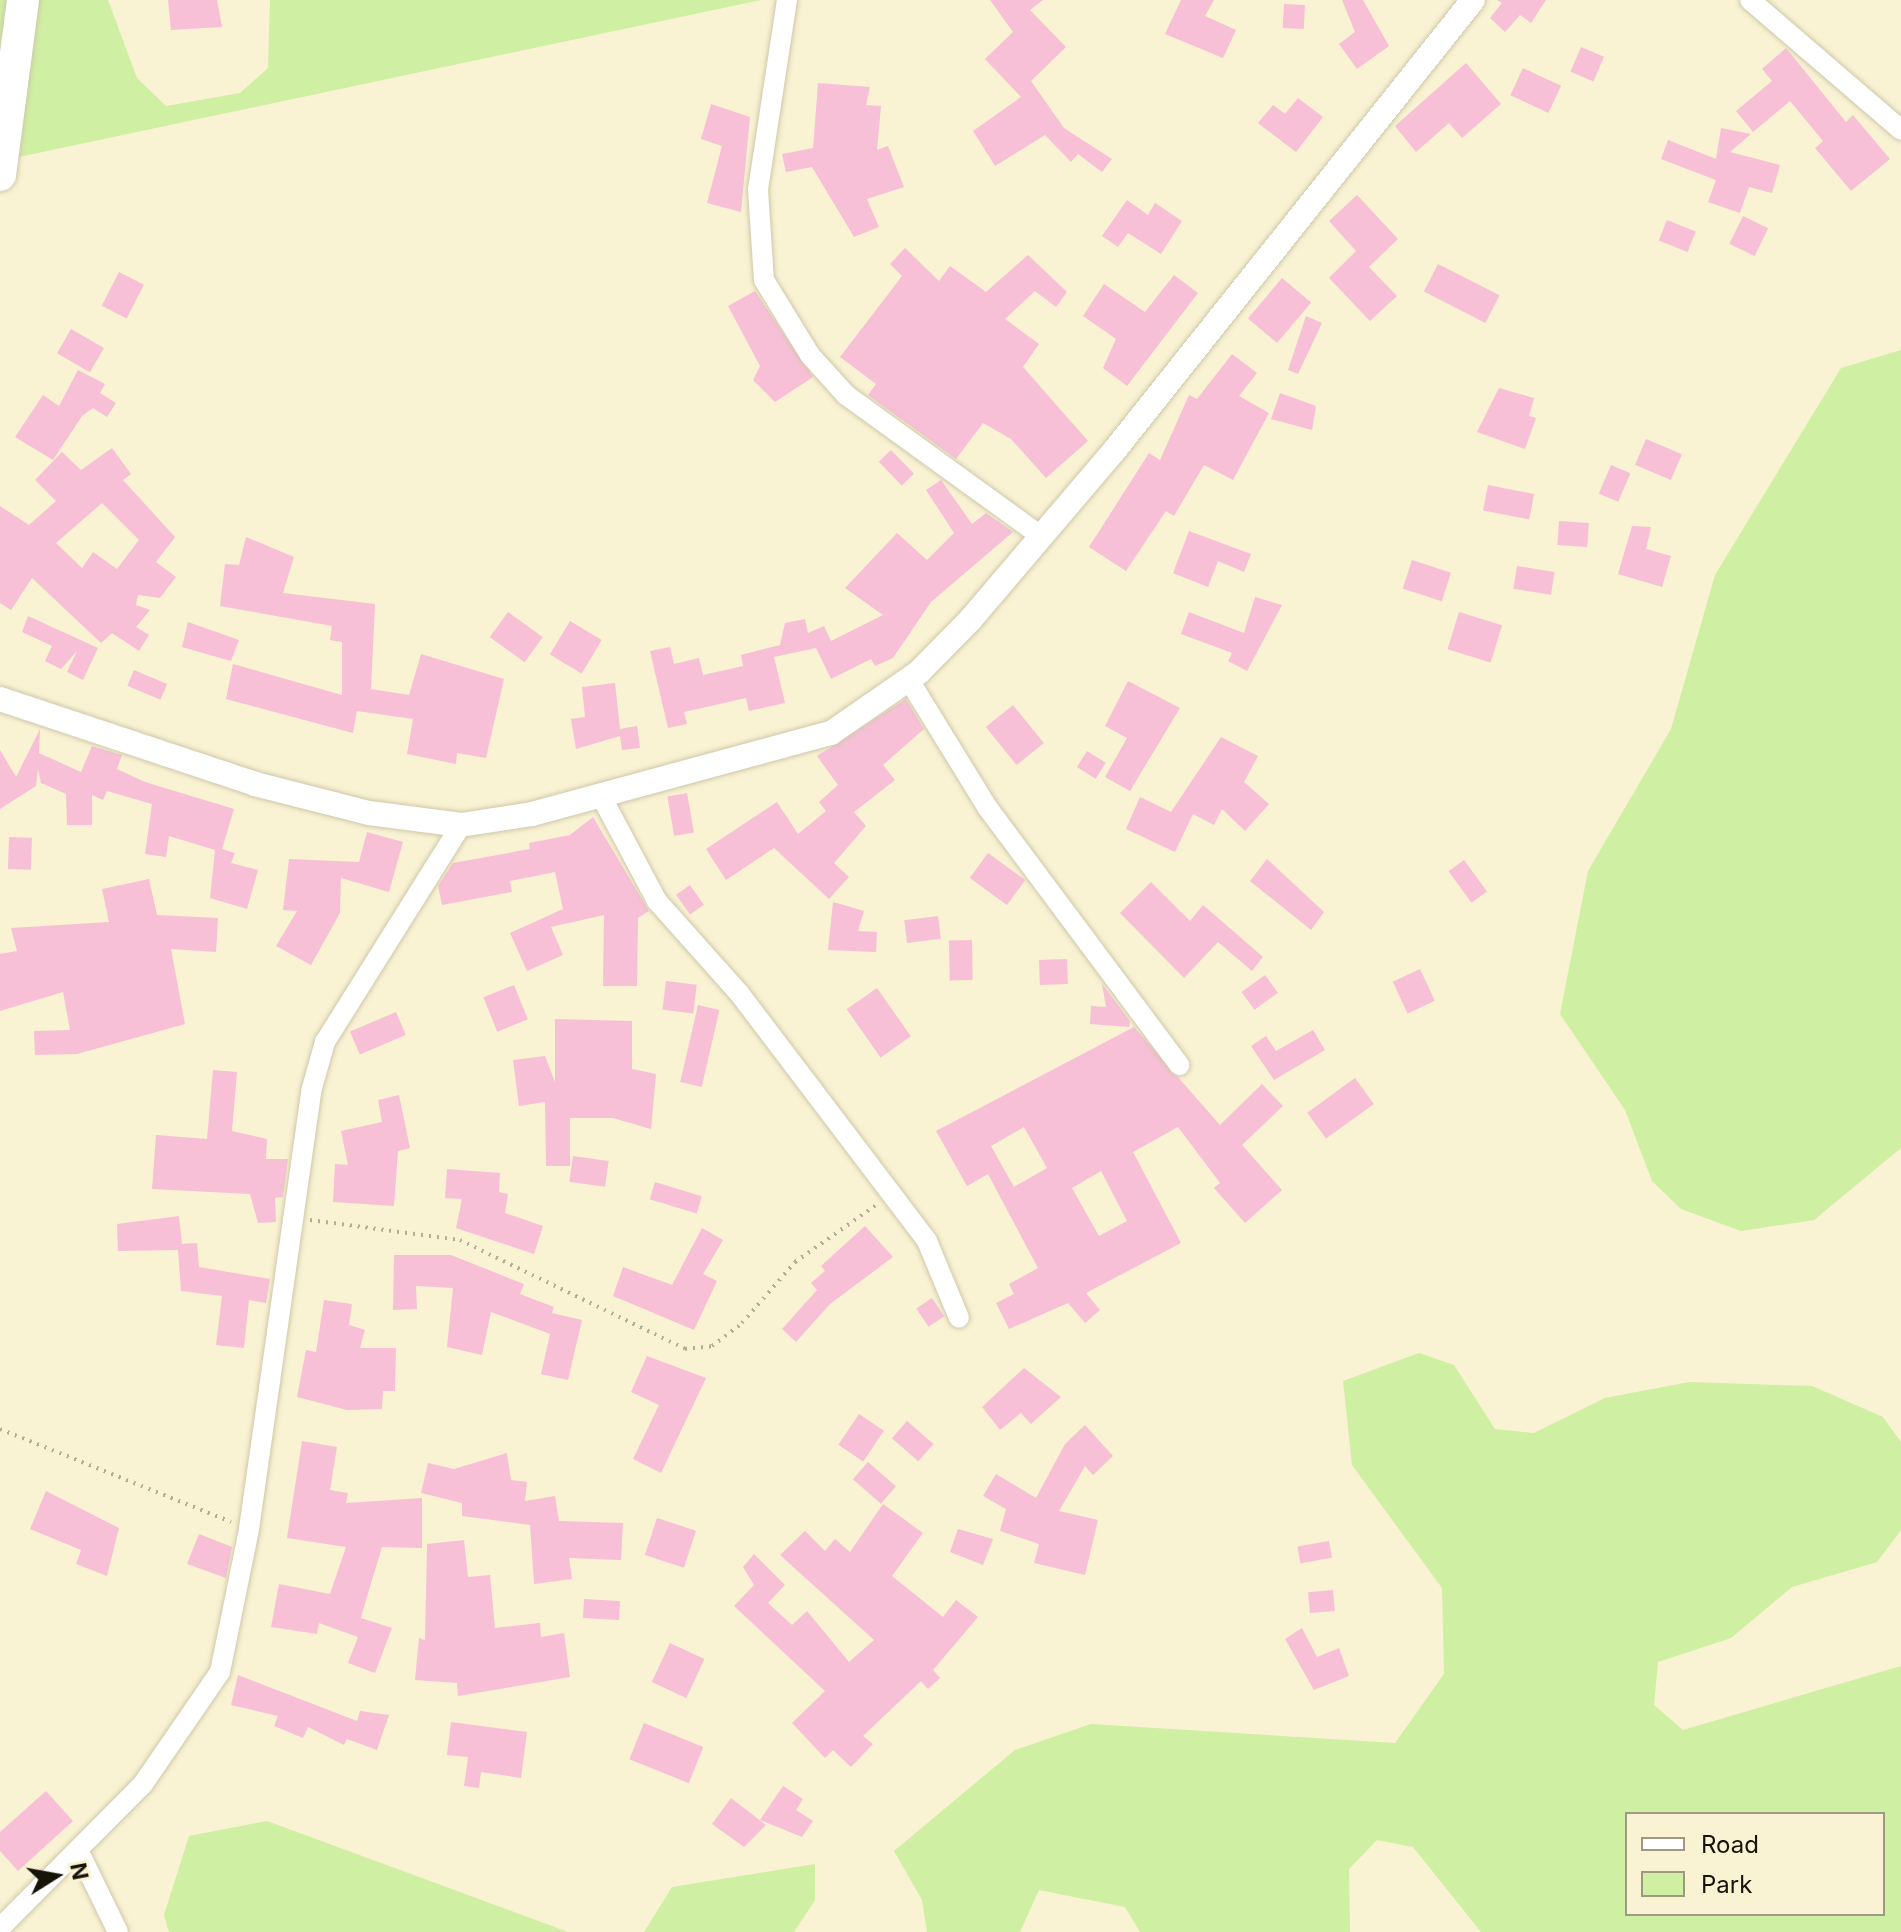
<!DOCTYPE html>
<html>
<head>
<meta charset="utf-8">
<style>
  body { margin:0 }
  #map { position:relative; width:1901px; height:1932px; overflow:hidden; background:#f9f2d3; font-family:Inter,sans-serif }
  div>[style] { position:absolute }
  [style*='--x'] { left:calc(var(--x)*1px); top:calc(var(--y)*1px); width:calc(var(--w)*1px); rotate:calc(var(--a)*1deg) }
  .green>* { inset:0; background:#cfefa3 }
  .building>* { inset:0; background:#f7c0d7; transform-origin:0 0 }
  .path>* { height:4px; margin-top:-2px; transform-origin:0; background:repeating-linear-gradient(90deg,#b2ad94 0 2px,transparent 0 8px) }
  .roads { filter:drop-shadow(0 0 2px #cec7a9) drop-shadow(0 0 2px #cec7a9) }
  .minor>* { height:20px; margin:-10px; padding:0 10px; transform-origin:10px; border-radius:10px; background:#fff }
  .tertiary>* { height:24px; margin:-12px; padding:0 12px; transform-origin:12px; border-radius:12px; background:#fff }
  .trunk>* { height:32px; margin:-16px; padding:0 16px; transform-origin:16px; border-radius:16px; background:#fff }
  span { translate:-50% -50%; white-space:nowrap; text-align:center; line-height:1.15; -webkit-text-stroke:8px #f9f2d3; paint-order:stroke }
  .legend { position:absolute; left:1625px; top:1812px; width:260px; height:104px; box-sizing:border-box; background:#f9f2d3; border:2px solid #9e9982; margin:0; padding:10px 14px; list-style:none; font-size:24px; color:#161409 }
  .legend li { display:flex; align-items:center; gap:16px; height:40px }
  .legend b { width:40px; border:2px solid #9e9982 }
  .north { position:absolute; left:16px; top:1836px; width:80px; height:80px; -webkit-text-stroke:6px #f9f2d3; paint-order:stroke; rotate:79deg; font-size:22px; font-weight:700; line-height:32px; text-align:center; color:#161409 }
  .north::after { content:''; display:block; margin:auto; width:28px; height:36px; background:#161409; clip-path:polygon(50% 0,100% 100%,50% 72%,0 100%) }
</style>
</head>
<body>
<div id="map">
  <div class="green">
    <i style="clip-path:polygon(0 0,108px 0,137px 78px,166px 106px,240px 93px,268px 68px,270px 0,761px 0,0 161px)"></i>
    <i style="clip-path:polygon(1901px 350px,1901px 1148px,1814px 1220px,1741px 1231px,1681px 1209px,1652px 1181px,1625px 1110px,1560px 1014px,1588px 871px,1671px 729px,1715px 575px,1841px 368px)"></i>
    <i style="clip-path:polygon(evenodd,1419px 1353px,1454px 1365px,1495px 1429px,1534px 1433px,1605px 1398px,1689px 1382px,1812px 1386px,1883px 1417px,1901px 1442px,1901px 1530px,1877px 1562px,1792px 1587px,1731px 1638px,1658px 1662px,1654px 1705px,1683px 1730px,1901px 1666px,1901px 1932px,1481px 1932px,1413px 1847px,1377px 1840px,1349px 1869px,1350px 1932px,1140px 1932px,1125px 1907px,1039px 1890px,1020px 1932px,927px 1932px,922px 1900px,894px 1851px,1015px 1750px,1091px 1724px,1395px 1743px,1444px 1674px,1442px 1588px,1352px 1465px,1343px 1381px,1419px 1353px,1627px 1814px,1883px 1814px,1883px 1914px,1627px 1914px,1627px 1814px)"></i>
    <i style="clip-path:polygon(267px 1821px,568px 1932px,169px 1932px,164px 1915px,189px 1836px)"></i>
    <i style="clip-path:polygon(815px 1864px,815px 1900px,794px 1932px,644px 1932px,672px 1887px)"></i>
  </div>
  <div class="building">
    <i style="clip-path:polygon(168px 0,217px 0,222px 27px,171px 30px)"></i>
    <i style="clip-path:polygon(990px 0,1043px 0,1030px 10px,1066px 47px,1031px 81px,1064px 128px,1112px 159px,1102px 172px,1078px 154px,1071px 162px,1045px 135px,995px 166px,973px 131px,1021px 97px,985px 59px,1013px 32px)"></i>
    <i style="clip-path:polygon(1181px 0,1214px 0,1205px 16px,1236px 30px,1223px 58px,1165px 34px)"></i>
    <i style="clip-path:polygon(1342px 0,1363px 0,1389px 46px,1357px 69px,1339px 44px,1355px 32px)"></i>
    <i style="clip-path:polygon(1497px 0,1546px 0,1531px 23px,1520px 15px,1505px 32px,1490px 18px,1502px 3px)"></i>
    <i style="left:1284px;top:4px;width:21px;height:24px;rotate:3deg"></i>
    <i style="left:1581px;top:47px;width:25px;height:27px;rotate:23deg"></i>
    <i style="clip-path:polygon(1786px 48px,1846px 122px,1853px 115px,1890px 159px,1851px 191px,1815px 148px,1823px 141px,1790px 101px,1753px 132px,1736px 111px,1772px 81px,1762px 69px)"></i>
    <i style="clip-path:polygon(1466px 63px,1501px 104px,1462px 138px,1449px 123px,1416px 152px,1395px 126px)"></i>
    <i style="left:1523px;top:68px;width:42px;height:30px;rotate:25deg"></i>
    <i style="clip-path:polygon(818px 83px,870px 87px,866px 105px,881px 106px,877px 150px,888px 146px,904px 187px,867px 199px,879px 227px,854px 237px,812px 167px,786px 172px,782px 154px,813px 148px)"></i>
    <i style="clip-path:polygon(1298px 98px,1323px 117px,1296px 152px,1258px 123px,1273px 105px,1285px 114px)"></i>
    <i style="clip-path:polygon(711px 104px,750px 117px,741px 212px,707px 203px,722px 146px,701px 139px)"></i>
    <i style="clip-path:polygon(1721px 128px,1751px 134px,1730px 152px,1780px 165px,1772px 193px,1749px 187px,1740px 213px,1708px 202px,1716px 180px,1661px 159px,1668px 140px,1716px 159px)"></i>
    <i style="clip-path:polygon(1357px 195px,1398px 239px,1369px 267px,1397px 296px,1370px 321px,1329px 278px,1356px 251px,1329px 221px)"></i>
    <i style="clip-path:polygon(1127px 200px,1148px 215px,1155px 203px,1182px 221px,1161px 254px,1128px 233px,1118px 247px,1102px 236px)"></i>
    <i style="left:1743px;top:216px;width:28px;height:31px;rotate:26deg"></i>
    <i style="left:1667px;top:220px;width:31px;height:22px;rotate:22deg"></i>
    <i style="clip-path:polygon(905px 248px,939px 281px,950px 266px,986px 292px,1028px 255px,1067px 292px,1056px 307px,1035px 291px,1005px 319px,1039px 344px,1023px 367px,1088px 441px,1046px 478px,1011px 439px,983px 423px,956px 459px,868px 395px,876px 384px,840px 357px,902px 276px,890px 264px)"></i>
    <i style="left:1438px;top:264px;width:69px;height:31px;rotate:27deg"></i>
    <i style="left:119px;top:272px;width:28px;height:38px;rotate:27deg"></i>
    <i style="clip-path:polygon(1174px 275px,1198px 293px,1127px 386px,1103px 368px,1116px 339px,1083px 316px,1104px 284px,1145px 312px)"></i>
    <i style="left:1282px;top:278px;width:38px;height:53px;rotate:40deg"></i>
    <i style="clip-path:polygon(755px 291px,813px 377px,775px 402px,753px 380px,760px 366px,728px 306px)"></i>
    <i style="clip-path:polygon(1306px 316px,1322px 323px,1298px 374px,1288px 370px)"></i>
    <i style="left:71px;top:329px;width:38px;height:28px;rotate:30deg"></i>
    <i style="clip-path:polygon(1232px 354px,1257px 373px,1239px 396px,1269px 413px,1233px 480px,1204px 465px,1174px 516px,1166px 511px,1126px 571px,1089px 547px,1149px 453px,1160px 460px,1189px 395px,1197px 399px)"></i>
    <i style="clip-path:polygon(78px 370px,105px 384px,100px 393px,116px 403px,107px 417px,93px 408px,82px 416px,53px 460px,15px 437px,43px 395px,59px 406px)"></i>
    <i style="clip-path:polygon(1499px 388px,1534px 398px,1529px 416px,1536px 418px,1525px 449px,1477px 432px)"></i>
    <i style="clip-path:polygon(1280px 393px,1316px 406px,1312px 430px,1271px 419px)"></i>
    <i style="left:1646px;top:439px;width:39px;height:28px;rotate:23deg"></i>
    <i style="clip-path:polygon(evenodd,112px 448px,131px 474px,123px 480px,175px 537px,156px 562px,176px 577px,160px 598px,138px 595px,136px 605px,150px 610px,136px 627px,149px 635px,139px 651px,112px 633px,101px 643px,32px 578px,11px 610px,0 603px,0 506px,29px 525px,56px 501px,35px 480px,62px 452px,81px 470px,112px 448px,102px 503px,139px 540px,117px 569px,93px 552px,82px 568px,56px 543px,102px 503px)"></i>
    <i style="left:891px;top:450px;width:33px;height:17px;rotate:46deg"></i>
    <i style="left:1611px;top:465px;width:21px;height:31px;rotate:23deg"></i>
    <i style="clip-path:polygon(941px 480px,972px 524px,986px 513px,1013px 532px,931px 602px,893px 658px,875px 666px,871px 659px,831px 679px,816px 648px,774px 657px,785px 703px,749px 711px,746px 698px,684px 712px,687px 724px,668px 728px,650px 651px,670px 647px,674px 664px,699px 658px,703px 675px,743px 666px,741px 655px,780px 645px,785px 623px,805px 619px,808px 633px,824px 626px,831px 641px,883px 615px,845px 588px,897px 533px,927px 560px,954px 533px,926px 490px)"></i>
    <i style="left:1488px;top:485px;width:47px;height:26px;rotate:11deg"></i>
    <i style="left:1559px;top:521px;width:30px;height:24px;rotate:4deg"></i>
    <i style="clip-path:polygon(1632px 526px,1651px 527px,1646px 549px,1671px 556px,1662px 587px,1618px 574px)"></i>
    <i style="clip-path:polygon(1189px 531px,1251px 554px,1244px 572px,1218px 561px,1208px 587px,1173px 573px)"></i>
    <i style="clip-path:polygon(246px 537px,294px 557px,283px 593px,375px 604px,371px 689px,409px 695px,421px 654px,504px 679px,486px 758px,457px 753px,456px 764px,407px 754px,413px 719px,357px 711px,353px 733px,226px 699px,233px 664px,342px 695px,342px 642px,330px 640px,332px 626px,220px 606px,225px 564px,239px 565px)"></i>
    <i style="left:1412px;top:560px;width:41px;height:30px;rotate:18deg"></i>
    <i style="left:1517px;top:566px;width:38px;height:23px;rotate:9deg"></i>
    <i style="clip-path:polygon(1255px 597px,1282px 605px,1247px 671px,1228px 661px,1232px 653px,1181px 634px,1189px 612px,1244px 633px)"></i>
    <i style="left:508px;top:612px;width:43px;height:31px;rotate:36deg"></i>
    <i style="left:1459px;top:612px;width:45px;height:39px;rotate:17deg"></i>
    <i style="clip-path:polygon(28px 616px,98px 648px,83px 680px,67px 672px,77px 651px,61px 669px,45px 661px,52px 646px,22px 632px)"></i>
    <i style="left:570px;top:621px;width:37px;height:39px;rotate:31deg"></i>
    <i style="clip-path:polygon(188px 622px,239px 640px,231px 661px,182px 647px)"></i>
    <i style="left:134px;top:670px;width:36px;height:17px;rotate:23deg"></i>
    <i style="clip-path:polygon(1128px 681px,1180px 708px,1130px 791px,1105px 777px,1127px 738px,1105px 726px)"></i>
    <i style="clip-path:polygon(615px 683px,620px 729px,637px 726px,640px 748px,622px 750px,620px 736px,576px 749px,571px 719px,585px 717px,582px 687px)"></i>
    <i style="clip-path:polygon(906px 699px,924px 729px,883px 765px,895px 780px,854px 812px,866px 826px,834px 863px,849px 877px,829px 899px,774px 848px,726px 880px,706px 849px,777px 802px,798px 834px,826px 811px,819px 802px,838px 785px,817px 756px)"></i>
    <i style="left:1013px;top:705px;width:49px;height:35px;rotate:51deg"></i>
    <i style="clip-path:polygon(40px 729px,39px 753px,81px 772px,92px 746px,122px 755px,117px 769px,145px 782px,234px 809px,222px 849px,235px 853px,231px 863px,258px 870px,247px 909px,210px 898px,215px 850px,169px 836px,166px 857px,145px 854px,152px 804px,107px 791px,103px 800px,92px 795px,92px 825px,67px 825px,66px 794px,41px 783px,38px 769px,36px 786px,0 809px,0 750px,16px 777px)"></i>
    <i style="clip-path:polygon(1221px 737px,1258px 756px,1244px 782px,1269px 804px,1245px 831px,1222px 809px,1214px 825px,1193px 814px,1175px 852px,1126px 829px,1140px 797px,1171px 812px)"></i>
    <i style="left:1087px;top:751px;width:22px;height:19px;rotate:32deg"></i>
    <i style="left:687px;top:793px;width:40px;height:20px;rotate:80deg"></i>
    <i style="clip-path:polygon(593px 817px,649px 911px,638px 918px,637px 986px,603px 986px,604px 915px,551px 927px,563px 955px,527px 971px,510px 933px,563px 909px,555px 872px,510px 881px,512px 892px,442px 905px,438px 886px,453px 863px,530px 849px,529px 843px,570px 835px)"></i>
    <i style="clip-path:polygon(367px 832px,403px 842px,389px 892px,341px 878px,340px 913px,311px 965px,276px 946px,297px 911px,283px 910px,289px 859px,359px 862px)"></i>
    <i style="left:9px;top:837px;width:23px;height:32px;rotate:2deg"></i>
    <i style="left:988px;top:853px;width:46px;height:31px;rotate:36deg"></i>
    <i style="clip-path:polygon(1267px 859px,1324px 912px,1311px 930px,1250px 881px)"></i>
    <i style="left:1464px;top:860px;width:39px;height:19px;rotate:54deg"></i>
    <i style="clip-path:polygon(149px 879px,157px 915px,218px 918px,216px 952px,171px 949px,185px 1024px,77px 1054px,35px 1055px,34px 1031px,70px 1030px,63px 992px,0 1011px,0 954px,17px 951px,11px 928px,109px 922px,102px 889px)"></i>
    <i style="clip-path:polygon(1151px 882px,1190px 921px,1203px 905px,1263px 957px,1252px 971px,1218px 942px,1184px 978px,1120px 913px)"></i>
    <i style="left:690px;top:885px;width:24px;height:17px;rotate:55deg"></i>
    <i style="clip-path:polygon(833px 902px,864px 911px,858px 931px,877px 932px,876px 952px,828px 950px)"></i>
    <i style="left:938px;top:916px;width:23px;height:34px;rotate:83deg"></i>
    <i style="left:972px;top:940px;width:40px;height:23px;rotate:89deg"></i>
    <i style="left:1067px;top:959px;width:25px;height:28px;rotate:88deg"></i>
    <i style="left:1420px;top:969px;width:35px;height:30px;rotate:65deg"></i>
    <i style="left:1265px;top:975px;width:22px;height:29px;rotate:54deg"></i>
    <i style="left:666px;top:981px;width:31px;height:29px;rotate:7deg"></i>
    <i style="clip-path:polygon(1102px 984px,1130px 1021px,1129px 1027px,1090px 1024px,1091px 1006px,1106px 1007px)"></i>
    <i style="left:514px;top:985px;width:37px;height:33px;rotate:68deg"></i>
    <i style="left:877px;top:988px;width:59px;height:37px;rotate:55deg"></i>
    <i style="left:698px;top:1005px;width:22px;height:79px;rotate:13deg"></i>
    <i style="left:396px;top:1012px;width:25px;height:50px;rotate:67deg"></i>
    <i style="clip-path:polygon(555px 1019px,632px 1021px,632px 1069px,656px 1074px,651px 1129px,613px 1118px,570px 1118px,570px 1166px,546px 1166px,545px 1102px,519px 1106px,513px 1060px,545px 1056px,555px 1082px)"></i>
    <i style="clip-path:polygon(evenodd,1134px 1027px,1220px 1125px,1262px 1084px,1283px 1106px,1242px 1145px,1282px 1190px,1245px 1223px,1214px 1188px,1220px 1183px,1178px 1127px,1133px 1152px,1181px 1243px,1086px 1293px,1100px 1310px,1085px 1323px,1068px 1303px,1009px 1329px,996px 1303px,1014px 1294px,1009px 1284px,1038px 1268px,988px 1174px,967px 1186px,936px 1131px,1134px 1027px,1024px 1127px,1047px 1168px,1014px 1187px,991px 1146px,1024px 1127px,1134px 1027px,1101px 1171px,1127px 1221px,1099px 1236px,1072px 1188px,1101px 1171px)"></i>
    <i style="clip-path:polygon(1313px 1030px,1325px 1050px,1274px 1080px,1251px 1046px,1266px 1036px,1276px 1051px)"></i>
    <i style="clip-path:polygon(213px 1070px,237px 1072px,232px 1131px,267px 1139px,266px 1159px,288px 1159px,283px 1197px,275px 1198px,276px 1222px,258px 1223px,250px 1194px,152px 1189px,156px 1135px,207px 1139px)"></i>
    <i style="left:1355px;top:1078px;width:32px;height:59px;rotate:54deg"></i>
    <i style="clip-path:polygon(399px 1095px,410px 1148px,398px 1151px,394px 1206px,333px 1202px,335px 1164px,348px 1165px,341px 1131px,382px 1122px,378px 1100px)"></i>
    <i style="left:573px;top:1156px;width:36px;height:26px;rotate:8deg"></i>
    <i style="clip-path:polygon(447px 1169px,500px 1173px,499px 1192px,508px 1194px,505px 1213px,543px 1226px,534px 1254px,456px 1228px,462px 1199px,445px 1198px)"></i>
    <i style="left:655px;top:1182px;width:49px;height:18px;rotate:17deg"></i>
    <i style="clip-path:polygon(179px 1216px,182px 1244px,197px 1243px,199px 1267px,270px 1279px,266px 1303px,249px 1300px,244px 1348px,216px 1345px,222px 1296px,181px 1291px,178px 1250px,118px 1251px,117px 1224px)"></i>
    <i style="clip-path:polygon(865px 1226px,893px 1257px,830px 1304px,796px 1342px,782px 1329px,817px 1290px,811px 1283px,825px 1271px,821px 1266px)"></i>
    <i style="clip-path:polygon(702px 1228px,723px 1240px,703px 1274px,717px 1281px,694px 1330px,613px 1296px,623px 1267px,672px 1285px)"></i>
    <i style="clip-path:polygon(394px 1255px,451px 1255px,524px 1284px,520px 1294px,554px 1307px,552px 1313px,582px 1320px,568px 1380px,541px 1374px,550px 1334px,491px 1312px,482px 1355px,447px 1347px,453px 1288px,416px 1286px,417px 1309px,393px 1310px)"></i>
    <i style="left:932px;top:1298px;width:22px;height:19px;rotate:56deg"></i>
    <i style="clip-path:polygon(324px 1300px,352px 1304px,349px 1325px,365px 1330px,360px 1348px,396px 1348px,395px 1391px,383px 1391px,382px 1409px,347px 1410px,297px 1397px,306px 1350px,316px 1352px)"></i>
    <i style="clip-path:polygon(647px 1356px,706px 1378px,661px 1473px,633px 1459px,659px 1405px,631px 1392px)"></i>
    <i style="clip-path:polygon(1024px 1368px,1061px 1397px,1031px 1424px,1021px 1413px,1000px 1430px,982px 1407px)"></i>
    <i style="left:859px;top:1414px;width:30px;height:37px;rotate:34deg"></i>
    <i style="left:907px;top:1421px;width:35px;height:23px;rotate:41deg"></i>
    <i style="clip-path:polygon(1085px 1425px,1113px 1456px,1093px 1475px,1085px 1466px,1059px 1511px,1098px 1520px,1085px 1575px,1034px 1563px,1039px 1544px,1000px 1531px,1006px 1509px,983px 1496px,996px 1474px,1036px 1498px,1065px 1444px)"></i>
    <i style="clip-path:polygon(302px 1441px,337px 1447px,330px 1490px,348px 1493px,346px 1503px,422px 1498px,422px 1548px,382px 1547px,363px 1610px,361px 1618px,392px 1628px,375px 1673px,348px 1663px,358px 1637px,319px 1623px,317px 1634px,271px 1627px,279px 1584px,330px 1594px,346px 1547px,287px 1538px)"></i>
    <i style="clip-path:polygon(507px 1453px,511px 1480px,527px 1482px,525px 1501px,555px 1496px,559px 1521px,623px 1523px,621px 1560px,569px 1558px,572px 1579px,534px 1584px,530px 1525px,462px 1516px,462px 1503px,421px 1493px,428px 1463px,454px 1469px)"></i>
    <i style="left:868px;top:1462px;width:37px;height:23px;rotate:41deg"></i>
    <i style="clip-path:polygon(46px 1491px,119px 1528px,107px 1576px,76px 1564px,81px 1550px,30px 1529px)"></i>
    <i style="clip-path:polygon(883px 1504px,923px 1533px,892px 1576px,943px 1617px,956px 1600px,978px 1617px,933px 1670px,940px 1678px,928px 1689px,921px 1681px,863px 1736px,873px 1744px,851px 1767px,833px 1750px,825px 1758px,792px 1723px,825px 1691px,734px 1606px,754px 1585px,743px 1567px,754px 1554px,785px 1585px,768px 1603px,792px 1625px,807px 1611px,849px 1662px,874px 1640px,780px 1555px,805px 1531px,825px 1551px,835px 1539px,850px 1552px)"></i>
    <i style="left:657px;top:1518px;width:41px;height:39px;rotate:18deg"></i>
    <i style="clip-path:polygon(958px 1529px,993px 1539px,983px 1565px,950px 1552px)"></i>
    <i style="clip-path:polygon(199px 1534px,232px 1547px,226px 1578px,187px 1564px)"></i>
    <i style="clip-path:polygon(464px 1540px,468px 1577px,490px 1575px,495px 1628px,540px 1623px,541px 1637px,564px 1633px,570px 1677px,458px 1696px,457px 1683px,415px 1680px,419px 1638px,425px 1640px,427px 1544px)"></i>
    <i style="left:1329px;top:1541px;width:17px;height:32px;rotate:80deg"></i>
    <i style="left:1333px;top:1590px;width:21px;height:25px;rotate:85deg"></i>
    <i style="left:620px;top:1601px;width:19px;height:36px;rotate:93deg"></i>
    <i style="clip-path:polygon(1302px 1628px,1317px 1657px,1339px 1648px,1349px 1676px,1314px 1690px,1285px 1639px)"></i>
    <i style="left:670px;top:1643px;width:38px;height:43px;rotate:25deg"></i>
    <i style="clip-path:polygon(238px 1675px,357px 1721px,360px 1711px,389px 1715px,377px 1750px,347px 1739px,344px 1745px,308px 1727px,303px 1738px,274px 1726px,278px 1716px,231px 1705px)"></i>
    <i style="clip-path:polygon(451px 1722px,527px 1732px,521px 1778px,481px 1772px,479px 1788px,464px 1786px,468px 1757px,447px 1755px)"></i>
    <i style="left:644px;top:1723px;width:64px;height:39px;rotate:22deg"></i>
    <i style="clip-path:polygon(783px 1786px,803px 1799px,796px 1810px,813px 1821px,802px 1837px,760px 1820px)"></i>
    <i style="clip-path:polygon(46px 1791px,73px 1821px,18px 1871px,0 1851px,0 1832px)"></i>
    <i style="clip-path:polygon(731px 1798px,766px 1825px,744px 1847px,712px 1824px)"></i>
  </div>
  <div class="path">
    <i style="--x:310;--y:1220;--w:151;--a:7.6"></i>
    <i style="--x:460;--y:1240;--w:250;--a:25.8"></i>
    <i style="--x:685;--y:1349;--w:27;--a:-6"></i>
    <i style="--x:712;--y:1346;--w:38;--a:-37"></i>
    <i style="--x:742;--y:1323;--w:81;--a:-49"></i>
    <i style="--x:795;--y:1262;--w:99;--a:-35.1"></i>
    <i style="--x:0;--y:1429;--w:249;--a:21.9"></i>
  </div>
  <div class="roads">
    <div class="minor">
      <i style="--x:787;--y:0;--w:192;--a:98.7"></i>
      <i style="--x:758;--y:190;--w:90;--a:86.2"></i>
      <i style="--x:764;--y:280;--w:88;--a:58.5"></i>
      <i style="--x:810;--y:355;--w:54;--a:48"></i>
      <i style="--x:846;--y:395;--w:242;--a:35.9"></i>
      <i style="--x:1750;--y:0;--w:199;--a:40.7"></i>
      <i style="--x:909;--y:680;--w:149;--a:58.4"></i>
      <i style="--x:987;--y:807;--w:322;--a:53.3"></i>
      <i style="--x:600;--y:794;--w:121;--a:62"></i>
      <i style="--x:657;--y:901;--w:123;--a:48.3"></i>
      <i style="--x:739;--y:993;--w:311;--a:52.8"></i>
      <i style="--x:927;--y:1241;--w:83;--a:67.4"></i>
      <i style="--x:78;--y:1850;--w:91;--a:64"></i>
      <i style="--x:0;--y:1928;--w:203;--a:-45.2"></i>
      <i style="--x:143;--y:1784;--w:136;--a:-55.5"></i>
      <i style="--x:220;--y:1672;--w:146;--a:-78.5"></i>
      <i style="--x:249;--y:1529;--w:445;--a:-81.9"></i>
      <i style="--x:312;--y:1088;--w:48;--a:-74.2"></i>
      <i style="--x:325;--y:1042;--w:256;--a:-57.9"></i>
    </div>
    <div class="tertiary">
      <i style="--x:0;--y:699;--w:269;--a:18.4"></i>
      <i style="--x:255;--y:784;--w:118;--a:14.3"></i>
      <i style="--x:369;--y:813;--w:93;--a:7.4"></i>
      <i style="--x:461;--y:825;--w:72;--a:-8.8"></i>
      <i style="--x:532;--y:814;--w:310;--a:-15.2"></i>
      <i style="--x:831;--y:733;--w:107;--a:-34.7"></i>
      <i style="--x:919;--y:672;--w:74;--a:-45.5"></i>
      <i style="--x:971;--y:619;--w:221;--a:-49.6"></i>
      <i style="--x:1114;--y:451;--w:576;--a:-51.48"></i>
    </div>
    <div class="trunk">
      <i style="--x:0;--y:175;--w:177;--a:-82.5"></i>
    </div>
  </div>
  <ul class="legend">
  <li><b style="height:10px;background:#fff"></b>Road</li>
  <li><b style="height:22px;background:#cfefa3"></b>Park</li>
  </ul>
  <div class="north">N</div>
</div>
</body>
</html>
